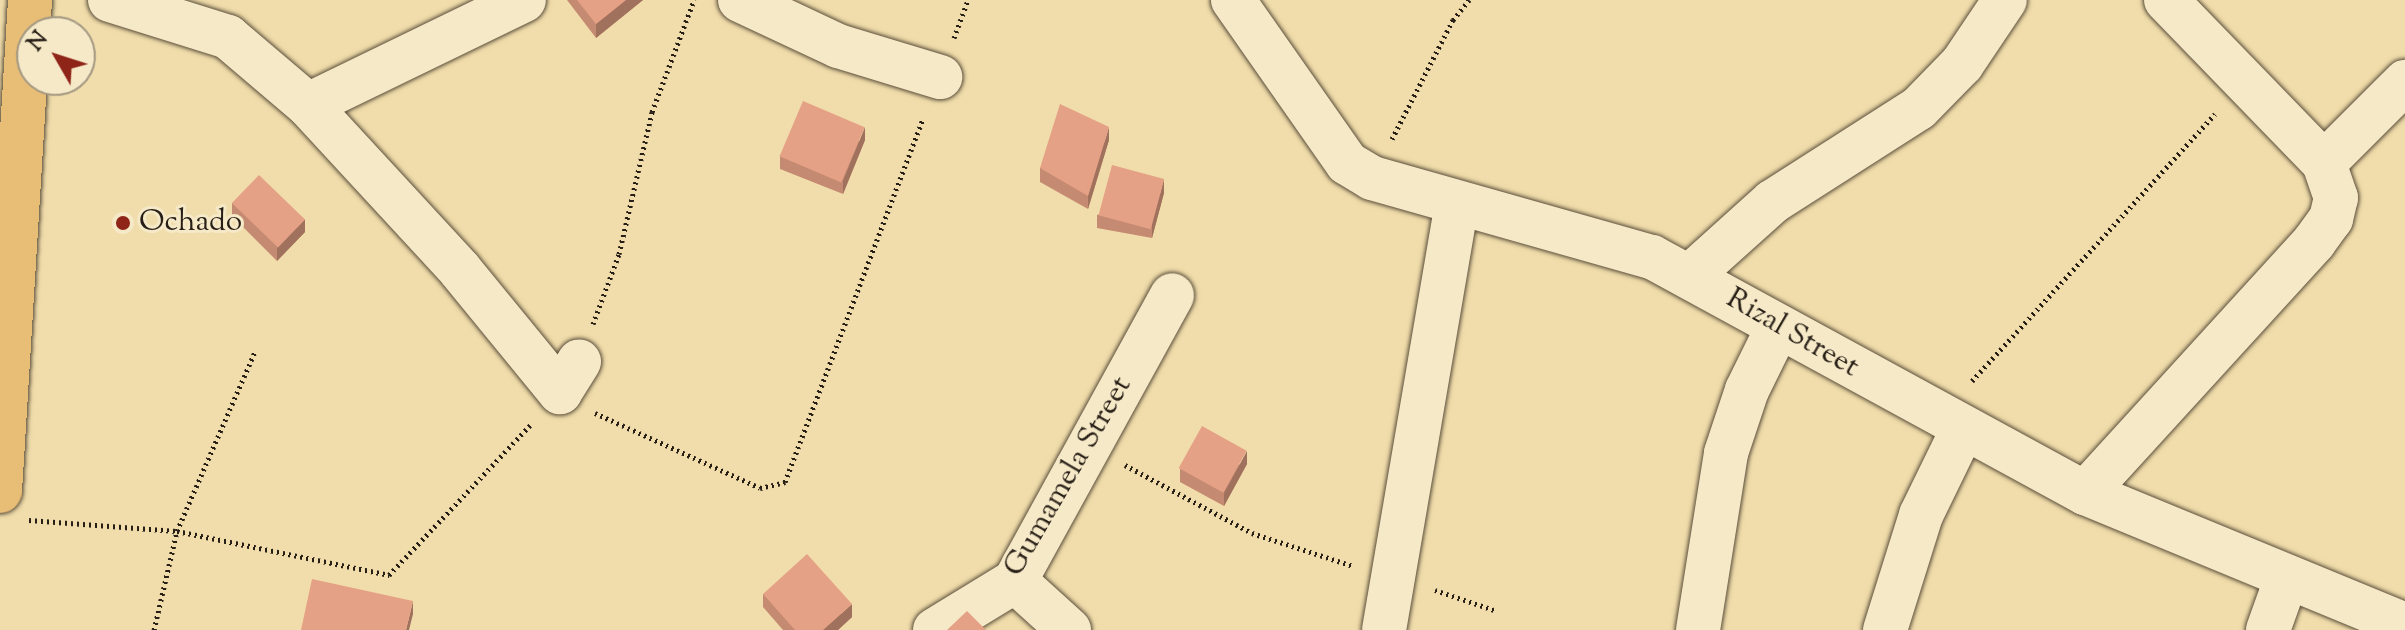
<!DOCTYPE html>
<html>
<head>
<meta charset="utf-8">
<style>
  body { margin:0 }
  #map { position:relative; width:2405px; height:630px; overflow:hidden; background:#f1ddab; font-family:"Sorts Mill Goudy",serif }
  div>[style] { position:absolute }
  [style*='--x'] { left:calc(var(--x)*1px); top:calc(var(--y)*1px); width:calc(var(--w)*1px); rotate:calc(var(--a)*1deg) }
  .path>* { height:5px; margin-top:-2.5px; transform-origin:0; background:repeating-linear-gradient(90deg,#271e16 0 2px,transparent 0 6px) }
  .roads { filter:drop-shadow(0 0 2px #5a4e3b) drop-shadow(0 0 2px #5a4e3b) }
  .minor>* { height:44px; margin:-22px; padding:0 22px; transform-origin:22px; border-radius:22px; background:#f6e9c8 }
  .highway>* { height:44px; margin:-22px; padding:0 22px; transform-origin:22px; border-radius:22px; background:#e8be76 }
  .wall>* { inset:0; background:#c58a72 }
  .shaded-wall>* { inset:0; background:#a0715d }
  .building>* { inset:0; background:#e5a185; transform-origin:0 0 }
  .dots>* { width:22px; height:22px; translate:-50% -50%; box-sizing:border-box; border:4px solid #f6e9c8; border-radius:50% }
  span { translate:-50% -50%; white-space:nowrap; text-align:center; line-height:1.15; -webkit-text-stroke:6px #f6e9c8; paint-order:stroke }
  .poi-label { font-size:30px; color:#271e16 }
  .left { translate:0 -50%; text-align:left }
  .street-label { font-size:30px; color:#271e16 }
  .north { position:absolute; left:16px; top:16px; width:80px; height:80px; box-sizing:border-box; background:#f6e9c8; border:2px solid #a39881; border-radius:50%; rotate:309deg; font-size:22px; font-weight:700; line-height:32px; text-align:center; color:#271e16 }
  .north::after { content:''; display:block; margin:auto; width:28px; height:36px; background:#8f2418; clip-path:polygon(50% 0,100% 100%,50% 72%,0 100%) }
</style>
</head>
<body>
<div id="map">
  <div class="path">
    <i style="--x:954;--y:38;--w:40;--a:-69.8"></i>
    <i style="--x:1392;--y:139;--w:134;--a:-62.9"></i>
    <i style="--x:1453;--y:20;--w:26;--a:-51"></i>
    <i style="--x:593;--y:324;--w:75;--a:-69.6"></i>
    <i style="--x:619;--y:254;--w:146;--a:-76.9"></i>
    <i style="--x:652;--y:112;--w:120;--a:-69.4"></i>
    <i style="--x:1972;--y:381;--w:361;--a:-47.7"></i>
    <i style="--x:595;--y:413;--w:181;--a:24.4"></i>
    <i style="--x:760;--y:488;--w:26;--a:-13"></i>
    <i style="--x:785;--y:482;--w:389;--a:-69.2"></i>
    <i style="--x:1125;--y:465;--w:144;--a:28.2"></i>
    <i style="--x:1252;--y:533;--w:106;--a:18.1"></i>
    <i style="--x:29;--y:520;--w:148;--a:4.3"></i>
    <i style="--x:177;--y:531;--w:217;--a:11.7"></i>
    <i style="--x:389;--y:575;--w:209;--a:-46.7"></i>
    <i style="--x:1435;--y:590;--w:65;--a:18.7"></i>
    <i style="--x:154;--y:630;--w:102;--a:-76.9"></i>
    <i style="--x:177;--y:531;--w:195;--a:-66.5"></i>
  </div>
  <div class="roads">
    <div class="minor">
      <i style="--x:110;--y:0;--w:124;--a:17.4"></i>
      <i style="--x:228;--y:37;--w:105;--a:40.4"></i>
      <i style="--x:308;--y:105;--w:224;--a:47.3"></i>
      <i style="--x:460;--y:270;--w:158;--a:50.7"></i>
      <i style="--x:560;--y:392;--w:36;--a:-58"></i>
      <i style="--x:740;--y:0;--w:108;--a:25.1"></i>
      <i style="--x:838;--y:46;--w:107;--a:16.9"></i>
      <i style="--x:1233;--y:0;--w:199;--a:55"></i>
      <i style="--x:1347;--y:163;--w:29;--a:31"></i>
      <i style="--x:1372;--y:178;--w:291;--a:15.8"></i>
      <i style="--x:1652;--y:257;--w:493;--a:28.6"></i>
      <i style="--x:2085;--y:493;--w:346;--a:22.4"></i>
      <i style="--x:308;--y:105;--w:240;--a:-25.9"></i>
      <i style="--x:2324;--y:163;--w:115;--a:-45"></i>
      <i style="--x:1691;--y:275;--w:109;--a:-42"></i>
      <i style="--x:1772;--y:202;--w:174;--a:-32.6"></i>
      <i style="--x:1919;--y:108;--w:62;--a:-45.7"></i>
      <i style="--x:1962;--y:64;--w:77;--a:-56.1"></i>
      <i style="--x:2085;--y:493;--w:340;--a:-47.6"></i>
      <i style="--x:2314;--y:242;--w:29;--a:-54"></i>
      <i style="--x:2331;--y:219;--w:22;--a:-77"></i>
      <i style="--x:2336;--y:198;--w:37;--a:-109"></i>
      <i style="--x:2324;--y:163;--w:227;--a:-134.1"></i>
      <i style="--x:1015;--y:581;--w:73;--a:42.2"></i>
      <i style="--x:935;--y:630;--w:94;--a:-31.5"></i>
      <i style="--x:1015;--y:581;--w:326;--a:-61.2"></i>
      <i style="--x:1384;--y:630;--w:432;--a:-80.3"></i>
      <i style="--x:1698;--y:630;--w:179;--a:-81"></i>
      <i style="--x:1726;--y:453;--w:66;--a:-71.6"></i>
      <i style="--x:1747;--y:390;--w:70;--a:-63.8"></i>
      <i style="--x:1885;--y:630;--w:121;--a:-72.6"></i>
      <i style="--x:1921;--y:515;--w:96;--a:-64"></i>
      <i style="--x:2268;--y:630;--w:56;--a:-70.3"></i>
    </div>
    <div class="highway">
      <i style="--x:0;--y:491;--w:492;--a:-86.5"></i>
    </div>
  </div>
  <div class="wall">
    <i style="clip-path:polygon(567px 0,643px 0,596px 38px)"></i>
    <i style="clip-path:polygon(865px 140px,843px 194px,780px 169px,780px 156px)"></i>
    <i style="clip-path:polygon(1109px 140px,1088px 209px,1040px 182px,1040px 168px)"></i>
    <i style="clip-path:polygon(1164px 193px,1152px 238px,1097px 228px,1097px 215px)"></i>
    <i style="clip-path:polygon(232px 203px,305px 232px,277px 261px,232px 216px)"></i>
    <i style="clip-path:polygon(1247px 464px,1224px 506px,1180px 482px,1180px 469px)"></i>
    <i style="clip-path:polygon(763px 594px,852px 617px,838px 630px,783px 630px,763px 607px)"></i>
  </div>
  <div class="shaded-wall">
    <i style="clip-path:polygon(626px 0,643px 0,596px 38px,596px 24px)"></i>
    <i style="clip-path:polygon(865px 127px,865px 140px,843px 194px,843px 181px)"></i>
    <i style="clip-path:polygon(1109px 127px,1109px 140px,1088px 209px,1088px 196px)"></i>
    <i style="clip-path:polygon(1164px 179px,1164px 193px,1152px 238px,1152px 224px)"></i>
    <i style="clip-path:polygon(305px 219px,305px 232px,277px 261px,277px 248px)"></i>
    <i style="clip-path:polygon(1247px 451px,1247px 464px,1224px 506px,1224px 493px)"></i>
    <i style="clip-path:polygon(413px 601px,413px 614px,409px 630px,406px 630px)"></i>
    <i style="clip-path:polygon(852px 604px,852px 617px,838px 630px,823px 630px)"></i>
  </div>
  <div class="building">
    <i style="clip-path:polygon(577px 0,626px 0,596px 24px)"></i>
    <i style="left:803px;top:101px;width:67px;height:60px;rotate:23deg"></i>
    <i style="clip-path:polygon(1060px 104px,1109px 127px,1088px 196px,1040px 168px)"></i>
    <i style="left:1112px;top:165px;width:54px;height:52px;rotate:15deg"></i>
    <i style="left:259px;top:175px;width:64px;height:39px;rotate:44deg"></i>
    <i style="left:1202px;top:426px;width:51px;height:48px;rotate:29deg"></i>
    <i style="clip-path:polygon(807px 554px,852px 604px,823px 630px,795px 630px,763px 594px)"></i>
    <i style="clip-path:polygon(312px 579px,413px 601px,406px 630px,301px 630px)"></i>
    <i style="clip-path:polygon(967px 611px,986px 630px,947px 630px)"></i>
  </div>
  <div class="dots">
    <i style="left:123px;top:223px;background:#8f2418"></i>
  </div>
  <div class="poi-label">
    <span class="left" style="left:139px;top:223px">Ochado</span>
  </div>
  <div class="street-label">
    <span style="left:1792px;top:334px;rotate:30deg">Rizal Street</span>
    <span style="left:1069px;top:477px;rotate:-60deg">Gumamela Street</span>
  </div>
  <div class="north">N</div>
</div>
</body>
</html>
